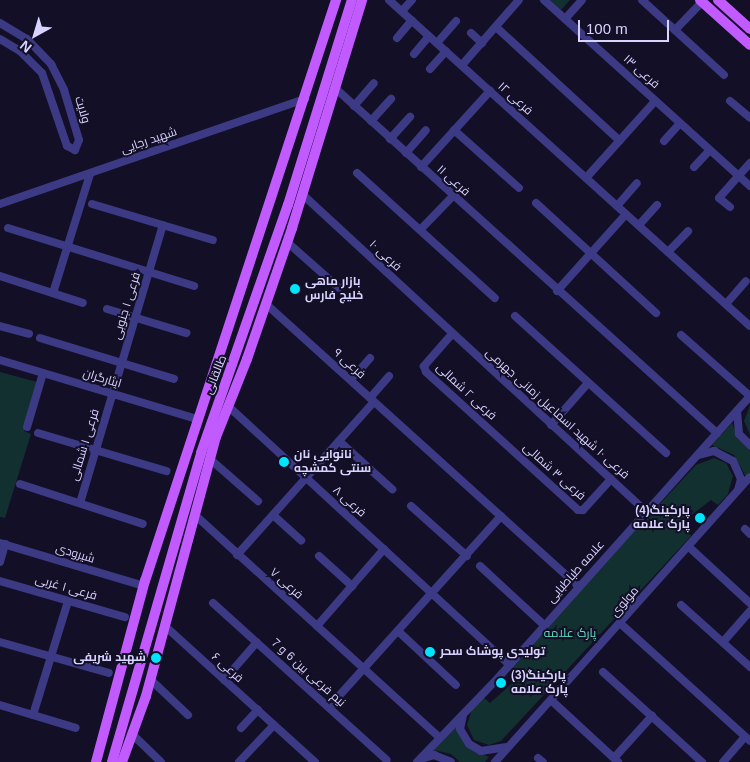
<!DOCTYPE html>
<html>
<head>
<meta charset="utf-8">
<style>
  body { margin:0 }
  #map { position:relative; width:750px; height:762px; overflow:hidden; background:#130f26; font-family:Helvetica,Cairo,sans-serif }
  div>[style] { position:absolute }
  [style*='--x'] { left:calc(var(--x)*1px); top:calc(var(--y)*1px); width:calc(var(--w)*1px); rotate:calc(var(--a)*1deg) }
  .green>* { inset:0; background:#12302f }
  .minor>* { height:8px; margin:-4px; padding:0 4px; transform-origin:4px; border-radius:4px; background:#3d3a85 }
  .major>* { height:10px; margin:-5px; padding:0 5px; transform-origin:5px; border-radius:5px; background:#c25bff }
  .dots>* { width:14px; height:14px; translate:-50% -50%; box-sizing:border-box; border:2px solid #130f26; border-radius:50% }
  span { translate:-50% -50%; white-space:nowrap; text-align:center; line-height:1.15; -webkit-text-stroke:4px #130f26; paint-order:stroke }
  .street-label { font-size:12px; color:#d9d4ff }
  .poi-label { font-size:12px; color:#d9d4ff; font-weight:700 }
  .left { translate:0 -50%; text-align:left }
  .right { translate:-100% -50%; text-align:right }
  .park-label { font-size:12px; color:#5fe0c0 }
  .north { position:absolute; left:10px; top:10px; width:50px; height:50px; -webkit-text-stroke:4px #130f26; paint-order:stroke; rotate:219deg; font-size:14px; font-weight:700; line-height:20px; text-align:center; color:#d9d4ff }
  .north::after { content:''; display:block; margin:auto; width:18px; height:22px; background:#d9d4ff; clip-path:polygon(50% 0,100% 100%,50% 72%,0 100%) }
  .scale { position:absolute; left:578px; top:20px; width:91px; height:22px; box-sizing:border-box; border:2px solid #d9d4ff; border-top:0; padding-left:6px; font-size:15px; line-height:18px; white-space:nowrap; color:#d9d4ff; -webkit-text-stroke:4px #130f26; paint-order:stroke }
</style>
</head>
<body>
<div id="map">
  <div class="green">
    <i style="clip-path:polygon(550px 0,570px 0,561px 10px)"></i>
    <i style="clip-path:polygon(0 372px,37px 382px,24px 431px,31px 434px,5px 518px,0 517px)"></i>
    <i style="clip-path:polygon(750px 405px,750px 435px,744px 421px)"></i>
    <i style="clip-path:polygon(732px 423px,737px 435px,750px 449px,750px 473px,746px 477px,734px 455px,712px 445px)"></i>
    <i style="clip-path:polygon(714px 458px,726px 463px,733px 476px,728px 494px,718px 505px,711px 500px,685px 520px,691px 536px,501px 741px,489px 745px,474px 740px,467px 725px,472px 709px,483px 697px,490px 703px,518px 678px,512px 667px,564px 607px,696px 465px)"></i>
    <i style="clip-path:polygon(456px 727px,466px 747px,489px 757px,485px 762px,460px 762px,451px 754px,434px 750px)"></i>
  </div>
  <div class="minor">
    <i style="--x:389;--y:0;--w:486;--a:42.1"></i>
    <i style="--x:544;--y:0;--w:278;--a:42.1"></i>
    <i style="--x:642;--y:0;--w:111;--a:42.4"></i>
    <i style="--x:402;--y:11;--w:15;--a:-48"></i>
    <i style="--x:565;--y:19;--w:25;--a:-48"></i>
    <i style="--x:0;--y:23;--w:31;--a:31"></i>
    <i style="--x:27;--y:39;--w:35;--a:46"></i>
    <i style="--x:51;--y:64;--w:29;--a:63"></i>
    <i style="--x:64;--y:90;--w:52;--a:73.3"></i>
    <i style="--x:79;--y:140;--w:11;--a:112"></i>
    <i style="--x:75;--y:150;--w:9;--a:-153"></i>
    <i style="--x:67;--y:146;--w:77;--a:-108.9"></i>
    <i style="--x:42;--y:73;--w:31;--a:-135"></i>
    <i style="--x:20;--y:51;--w:23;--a:-149"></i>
    <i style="--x:496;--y:27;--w:168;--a:42.6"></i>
    <i style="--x:675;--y:30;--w:39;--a:-46"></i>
    <i style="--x:471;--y:33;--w:15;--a:42"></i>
    <i style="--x:397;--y:38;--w:23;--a:-50"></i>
    <i style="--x:437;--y:43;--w:29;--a:-49"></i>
    <i style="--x:414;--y:54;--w:23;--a:-50"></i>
    <i style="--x:462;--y:65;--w:86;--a:-48.8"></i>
    <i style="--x:430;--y:69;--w:24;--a:-48"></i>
    <i style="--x:335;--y:88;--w:515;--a:42.09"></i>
    <i style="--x:730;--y:101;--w:26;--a:40"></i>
    <i style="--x:354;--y:106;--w:30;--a:-49"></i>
    <i style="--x:371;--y:121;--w:30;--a:-48"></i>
    <i style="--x:454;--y:130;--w:87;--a:41.7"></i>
    <i style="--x:390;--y:139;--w:30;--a:-48"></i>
    <i style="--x:664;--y:141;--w:24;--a:-48"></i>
    <i style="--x:406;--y:153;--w:30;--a:-49"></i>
    <i style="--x:421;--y:167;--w:103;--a:-47.8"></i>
    <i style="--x:694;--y:167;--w:23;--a:-47"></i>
    <i style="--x:357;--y:173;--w:186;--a:42.2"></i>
    <i style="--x:586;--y:178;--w:103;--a:-48.1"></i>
    <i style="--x:302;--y:194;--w:468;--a:42.7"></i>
    <i style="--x:536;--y:203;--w:163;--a:42.5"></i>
    <i style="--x:0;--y:204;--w:323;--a:-19"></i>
    <i style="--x:92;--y:204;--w:126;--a:16.6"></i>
    <i style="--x:617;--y:206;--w:30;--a:-49"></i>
    <i style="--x:730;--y:207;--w:14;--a:-141"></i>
    <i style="--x:719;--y:198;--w:47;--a:-48.5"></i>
    <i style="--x:639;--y:225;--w:27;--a:-48"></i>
    <i style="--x:8;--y:228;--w:195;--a:17.3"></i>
    <i style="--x:420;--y:230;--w:47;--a:-45.9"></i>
    <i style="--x:287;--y:242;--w:69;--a:41.5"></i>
    <i style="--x:668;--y:252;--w:29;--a:-46"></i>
    <i style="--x:0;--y:276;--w:87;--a:18"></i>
    <i style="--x:557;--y:291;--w:103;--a:-48.1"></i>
    <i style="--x:53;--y:293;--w:125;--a:-72.7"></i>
    <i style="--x:266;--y:304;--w:421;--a:42.1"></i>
    <i style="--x:726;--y:304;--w:30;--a:-49"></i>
    <i style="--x:107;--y:309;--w:83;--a:16.9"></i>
    <i style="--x:515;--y:316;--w:204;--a:42.2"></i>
    <i style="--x:0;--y:326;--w:30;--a:15"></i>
    <i style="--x:452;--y:334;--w:43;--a:131.2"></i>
    <i style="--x:424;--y:366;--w:6;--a:72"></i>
    <i style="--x:426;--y:372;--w:205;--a:42.2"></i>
    <i style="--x:578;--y:510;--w:5;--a:0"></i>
    <i style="--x:583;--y:510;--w:42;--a:-47.9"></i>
    <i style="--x:681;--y:335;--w:92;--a:41.5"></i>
    <i style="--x:40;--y:338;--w:140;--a:17"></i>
    <i style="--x:0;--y:360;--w:206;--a:16.7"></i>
    <i style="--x:351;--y:380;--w:29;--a:-49"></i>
    <i style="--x:370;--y:398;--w:29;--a:-49"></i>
    <i style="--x:228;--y:406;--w:381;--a:42.6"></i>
    <i style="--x:737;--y:411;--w:23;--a:85"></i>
    <i style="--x:739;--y:434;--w:16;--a:45"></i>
    <i style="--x:551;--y:425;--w:56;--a:-48.6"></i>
    <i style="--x:27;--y:427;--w:56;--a:-73.5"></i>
    <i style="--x:38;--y:433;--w:134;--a:16.5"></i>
    <i style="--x:339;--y:441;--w:72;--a:42.2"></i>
    <i style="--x:699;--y:455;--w:16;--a:-15"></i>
    <i style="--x:714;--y:451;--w:21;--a:28"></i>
    <i style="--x:733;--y:461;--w:20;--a:66"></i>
    <i style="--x:741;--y:479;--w:11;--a:105"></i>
    <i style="--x:210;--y:459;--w:64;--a:41.2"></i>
    <i style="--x:20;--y:484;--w:129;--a:18"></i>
    <i style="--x:80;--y:503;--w:290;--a:-73.4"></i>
    <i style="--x:411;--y:506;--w:75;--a:41.8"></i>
    <i style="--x:195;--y:515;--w:330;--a:42.3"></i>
    <i style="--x:273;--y:515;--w:38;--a:42"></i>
    <i style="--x:745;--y:529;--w:7;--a:45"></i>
    <i style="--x:0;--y:543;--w:150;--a:16.6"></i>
    <i style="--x:689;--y:547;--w:83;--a:42.6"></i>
    <i style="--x:237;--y:555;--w:205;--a:-48.2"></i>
    <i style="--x:319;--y:556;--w:45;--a:42.3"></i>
    <i style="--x:0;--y:562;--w:19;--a:-74"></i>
    <i style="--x:480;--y:566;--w:87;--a:42.7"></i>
    <i style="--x:0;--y:581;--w:130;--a:16.1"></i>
    <i style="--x:213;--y:603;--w:234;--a:42.1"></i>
    <i style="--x:681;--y:605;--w:93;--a:41.9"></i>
    <i style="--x:621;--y:624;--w:174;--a:42.2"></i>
    <i style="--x:317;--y:626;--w:102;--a:-49"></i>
    <i style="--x:166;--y:627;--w:201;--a:42.2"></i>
    <i style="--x:398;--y:631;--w:79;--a:43"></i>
    <i style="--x:0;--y:642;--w:113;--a:15.9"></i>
    <i style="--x:723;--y:642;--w:41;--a:-48.9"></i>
    <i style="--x:603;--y:672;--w:134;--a:42.3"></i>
    <i style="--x:151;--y:680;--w:51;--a:43.4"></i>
    <i style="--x:224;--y:680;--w:50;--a:-49"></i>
    <i style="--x:552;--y:701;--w:90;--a:42.7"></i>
    <i style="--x:0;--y:705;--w:79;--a:16.8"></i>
    <i style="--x:329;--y:707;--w:257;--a:-48"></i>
    <i style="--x:33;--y:715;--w:119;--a:-72.9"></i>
    <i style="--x:463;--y:715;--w:14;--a:102"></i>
    <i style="--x:460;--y:729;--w:17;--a:59"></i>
    <i style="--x:469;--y:744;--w:14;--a:30"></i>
    <i style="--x:481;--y:751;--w:26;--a:-9"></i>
    <i style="--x:241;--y:728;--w:25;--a:-47"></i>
    <i style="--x:133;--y:735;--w:39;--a:44"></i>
    <i style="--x:538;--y:758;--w:6;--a:39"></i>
    <i style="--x:614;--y:758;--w:57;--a:-47.9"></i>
    <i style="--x:421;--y:759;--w:14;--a:-17"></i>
    <i style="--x:434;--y:755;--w:18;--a:22"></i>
    <i style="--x:239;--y:762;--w:51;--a:-46.6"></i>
    <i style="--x:417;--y:762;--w:117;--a:-46"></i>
    <i style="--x:498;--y:678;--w:378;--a:-48.2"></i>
    <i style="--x:495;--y:762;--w:382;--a:-48.2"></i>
    <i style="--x:723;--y:762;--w:33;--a:-49"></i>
  </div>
  <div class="major">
    <i style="--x:700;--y:0;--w:67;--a:42"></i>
    <i style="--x:718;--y:0;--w:43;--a:42.2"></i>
    <i style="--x:96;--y:762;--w:188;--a:-74.9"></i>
    <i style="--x:145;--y:581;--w:612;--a:-71.8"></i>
    <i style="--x:112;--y:762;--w:322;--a:-73.9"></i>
    <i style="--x:201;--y:453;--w:263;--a:-70.7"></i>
    <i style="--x:288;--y:205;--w:215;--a:-72.7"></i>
    <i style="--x:122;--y:762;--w:70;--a:-70"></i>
    <i style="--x:146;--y:696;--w:268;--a:-74.9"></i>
    <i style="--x:216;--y:437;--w:84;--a:-68.3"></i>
    <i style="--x:247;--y:359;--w:139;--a:-71"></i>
    <i style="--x:292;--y:228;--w:239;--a:-72.9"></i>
  </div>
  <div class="dots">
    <i style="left:295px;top:289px;background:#00e5ff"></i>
    <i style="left:284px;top:462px;background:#00e5ff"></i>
    <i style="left:700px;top:518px;background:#00e5ff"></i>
    <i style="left:430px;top:652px;background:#00e5ff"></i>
    <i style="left:156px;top:658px;background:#00e5ff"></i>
    <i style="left:501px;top:683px;background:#00e5ff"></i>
  </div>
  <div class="street-label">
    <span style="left:641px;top:72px;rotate:42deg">فرعی ۱۳</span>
    <span style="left:515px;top:99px;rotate:42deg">فرعی ۱۲</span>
    <span style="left:82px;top:110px;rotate:73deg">ولایت</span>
    <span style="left:149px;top:141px;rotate:-19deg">شهید رجایی</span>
    <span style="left:453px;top:181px;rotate:42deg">فرعی ۱۱</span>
    <span style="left:385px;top:256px;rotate:43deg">فرعی ۱۰</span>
    <span style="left:127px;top:306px;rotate:-73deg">فرعی ۱ جنوبی</span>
    <span style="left:349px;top:364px;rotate:42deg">فرعی ۹</span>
    <span style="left:216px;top:375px;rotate:-68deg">طالقانی</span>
    <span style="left:102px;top:379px;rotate:17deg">ایثارگران</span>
    <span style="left:466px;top:392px;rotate:43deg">فرعی ۲ شمالی</span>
    <span style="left:557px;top:414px;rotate:42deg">فرعی ۱۰ شهید اسماعیل زمانی جهرمی</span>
    <span style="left:85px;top:445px;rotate:-73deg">فرعی ۱ شمالی</span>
    <span style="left:554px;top:472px;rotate:42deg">فرعی ۳ شمالی</span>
    <span style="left:349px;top:502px;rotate:42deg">فرعی ۸</span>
    <span style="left:75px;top:554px;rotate:17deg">شیرودی</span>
    <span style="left:576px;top:572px;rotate:-48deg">علامه طباطبایی</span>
    <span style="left:286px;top:584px;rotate:42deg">فرعی ۷</span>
    <span style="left:66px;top:588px;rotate:16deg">فرعی ۱ غربی</span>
    <span style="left:625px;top:602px;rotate:-49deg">مولوی</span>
    <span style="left:227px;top:668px;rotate:42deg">فرعی ۶</span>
    <span style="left:308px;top:673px;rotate:42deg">نیم فرعی بین 6 و 7</span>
  </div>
  <div class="poi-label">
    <span class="left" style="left:305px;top:289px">بازار ماهی<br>خلیج فارس</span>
    <span class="left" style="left:294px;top:462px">نانوایی نان<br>سنتی کمشچه</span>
    <span class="right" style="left:690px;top:518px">پارکینگ(4)<br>پارک علامه</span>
    <span class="left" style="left:440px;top:652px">تولیدی پوشاک سحر</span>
    <span class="right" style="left:146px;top:658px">شهید شریفی</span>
    <span class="left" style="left:511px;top:683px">پارکینگ(3)<br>پارک علامه</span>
  </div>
  <div class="park-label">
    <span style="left:570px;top:634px">پارک علامه</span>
  </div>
  <div class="north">N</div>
  <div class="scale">100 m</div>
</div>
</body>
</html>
